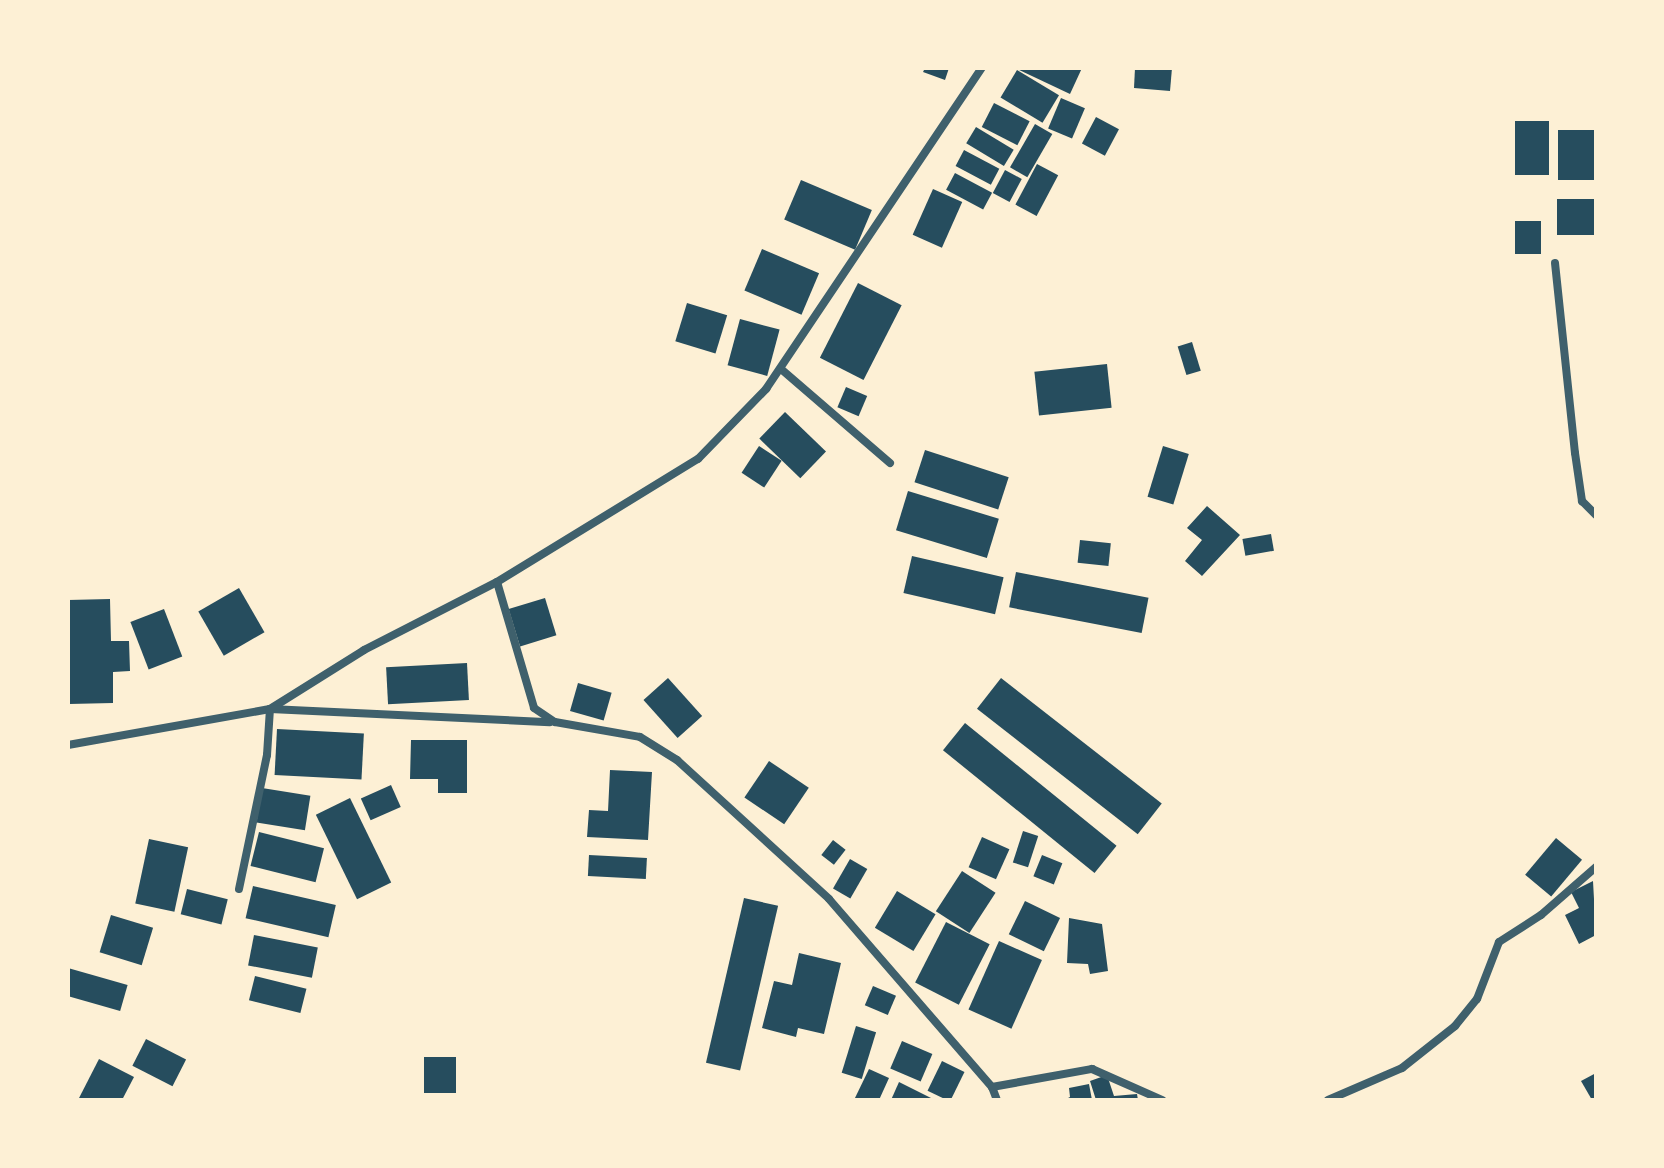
<!DOCTYPE html>
<html>
<head>
<meta charset="utf-8">
<style>
  body { margin:0 }
  #map { position:relative; width:1664px; height:1168px; overflow:hidden; background:#fdf0d5; font-family:Literata,serif }
  div>[style] { position:absolute }
  [style*='--x'] { left:calc(var(--x)*1px); top:calc(var(--y)*1px); width:calc(var(--w)*1px); rotate:calc(var(--a)*1deg) }
  .building>* { inset:0; background:#264d5e; transform-origin:0 0 }
  .minor>* { height:8px; margin:-4px; padding:0 4px; transform-origin:4px; border-radius:4px; background:#3f606c }
  span { translate:-50% -50%; white-space:nowrap; text-align:center; line-height:1.15; -webkit-text-stroke:8px #fdf0d5; paint-order:stroke }
  .frame { position:absolute; inset:0; border:70px solid #fdf0d5; pointer-events:none }
</style>
</head>
<body>
<div id="map">
  <div class="building">
    <i style="clip-path:polygon(925px 68px,949px 68px,945px 80px,923px 72px)"></i>
    <i style="clip-path:polygon(1015px 68px,1082px 68px,1070px 94px)"></i>
    <i style="clip-path:polygon(1135px 68px,1172px 68px,1170px 91px,1134px 88px)"></i>
    <i style="left:1017px;top:70px;width:49px;height:32px;rotate:31deg"></i>
    <i style="left:1061px;top:98px;width:26px;height:33px;rotate:23deg"></i>
    <i style="left:994px;top:103px;width:40px;height:27px;rotate:27deg"></i>
    <i style="left:1096px;top:117px;width:26px;height:30px;rotate:28deg"></i>
    <i style="left:1515px;top:121px;width:34px;height:54px"></i>
    <i style="left:1035px;top:124px;width:20px;height:50px;rotate:30deg"></i>
    <i style="left:976px;top:127px;width:44px;height:19px;rotate:31deg"></i>
    <i style="left:1596px;top:130px;width:50px;height:38px;rotate:90deg"></i>
    <i style="left:964px;top:150px;width:40px;height:18px;rotate:28deg"></i>
    <i style="left:1037px;top:164px;width:24px;height:46px;rotate:28deg"></i>
    <i style="left:1005px;top:170px;width:19px;height:26px;rotate:28deg"></i>
    <i style="left:955px;top:173px;width:42px;height:19px;rotate:28deg"></i>
    <i style="left:801px;top:180px;width:77px;height:43px;rotate:23deg"></i>
    <i style="left:933px;top:189px;width:32px;height:50px;rotate:24deg"></i>
    <i style="left:1596px;top:199px;width:36px;height:39px;rotate:90deg"></i>
    <i style="left:1515px;top:221px;width:26px;height:33px"></i>
    <i style="left:762px;top:249px;width:62px;height:45px;rotate:23deg"></i>
    <i style="left:858px;top:283px;width:49px;height:84px;rotate:27deg"></i>
    <i style="left:687px;top:303px;width:42px;height:40px;rotate:17deg"></i>
    <i style="left:740px;top:319px;width:41px;height:48px;rotate:15deg"></i>
    <i style="left:1192px;top:342px;width:30px;height:15px;rotate:73deg"></i>
    <i style="left:1107px;top:364px;width:44px;height:73px;rotate:84deg"></i>
    <i style="left:846px;top:387px;width:23px;height:22px;rotate:23deg"></i>
    <i style="left:785px;top:412px;width:57px;height:37px;rotate:44deg"></i>
    <i style="left:759px;top:446px;width:27px;height:32px;rotate:33deg"></i>
    <i style="left:1163px;top:446px;width:27px;height:53px;rotate:17deg"></i>
    <i style="left:925px;top:450px;width:88px;height:34px;rotate:18deg"></i>
    <i style="left:908px;top:491px;width:95px;height:41px;rotate:17deg"></i>
    <i style="clip-path:polygon(1207px 506px,1240px 535px,1202px 576px,1185px 561px,1202px 540px,1187px 528px)"></i>
    <i style="left:1271px;top:534px;width:17px;height:29px;rotate:80deg"></i>
    <i style="left:1080px;top:540px;width:31px;height:23px;rotate:6deg"></i>
    <i style="left:912px;top:556px;width:94px;height:38px;rotate:13deg"></i>
    <i style="left:1016px;top:572px;width:135px;height:36px;rotate:11deg"></i>
    <i style="left:239px;top:588px;width:51px;height:47px;rotate:60deg"></i>
    <i style="left:545px;top:598px;width:39px;height:38px;rotate:73deg"></i>
    <i style="clip-path:polygon(110px 599px,111px 641px,129px 641px,130px 671px,113px 672px,113px 703px,69px 704px,68px 600px)"></i>
    <i style="left:164px;top:609px;width:51px;height:36px;rotate:69deg"></i>
    <i style="left:467px;top:663px;width:37px;height:81px;rotate:87deg"></i>
    <i style="left:668px;top:678px;width:51px;height:33px;rotate:48deg"></i>
    <i style="left:1001px;top:678px;width:204px;height:39px;rotate:38deg"></i>
    <i style="left:578px;top:683px;width:35px;height:29px;rotate:16deg"></i>
    <i style="left:965px;top:723px;width:195px;height:35px;rotate:39deg"></i>
    <i style="left:277px;top:729px;width:87px;height:46px;rotate:3deg"></i>
    <i style="clip-path:polygon(411px 740px,467px 740px,467px 793px,438px 793px,438px 779px,410px 779px)"></i>
    <i style="left:769px;top:761px;width:48px;height:44px;rotate:34deg"></i>
    <i style="clip-path:polygon(610px 770px,652px 772px,648px 840px,587px 837px,589px 810px,608px 811px)"></i>
    <i style="left:391px;top:785px;width:24px;height:33px;rotate:66deg"></i>
    <i style="left:262px;top:788px;width:49px;height:35px;rotate:9deg"></i>
    <i style="left:350px;top:798px;width:94px;height:38px;rotate:64deg"></i>
    <i style="left:1023px;top:831px;width:16px;height:33px;rotate:18deg"></i>
    <i style="left:259px;top:832px;width:67px;height:35px;rotate:14deg"></i>
    <i style="left:982px;top:837px;width:30px;height:33px;rotate:24deg"></i>
    <i style="left:1556px;top:838px;width:34px;height:48px;rotate:40deg"></i>
    <i style="left:149px;top:839px;width:40px;height:66px;rotate:12deg"></i>
    <i style="left:833px;top:840px;width:16px;height:19px;rotate:38deg"></i>
    <i style="left:589px;top:855px;width:58px;height:21px;rotate:3deg"></i>
    <i style="left:1042px;top:855px;width:22px;height:23px;rotate:22deg"></i>
    <i style="left:850px;top:859px;width:20px;height:34px;rotate:30deg"></i>
    <i style="left:962px;top:871px;width:40px;height:48px;rotate:33deg"></i>
    <i style="clip-path:polygon(1593px 881px,1596px 935px,1579px 944px,1565px 915px,1579px 908px,1571px 892px)"></i>
    <i style="left:253px;top:886px;width:85px;height:33px;rotate:13deg"></i>
    <i style="left:187px;top:889px;width:42px;height:26px;rotate:14deg"></i>
    <i style="left:897px;top:891px;width:45px;height:43px;rotate:31deg"></i>
    <i style="left:744px;top:898px;width:35px;height:169px;rotate:13deg"></i>
    <i style="left:1025px;top:901px;width:39px;height:37px;rotate:26deg"></i>
    <i style="left:111px;top:915px;width:44px;height:39px;rotate:17deg"></i>
    <i style="clip-path:polygon(1069px 918px,1102px 924px,1108px 971px,1090px 974px,1088px 964px,1067px 963px)"></i>
    <i style="left:946px;top:922px;width:49px;height:68px;rotate:27deg"></i>
    <i style="left:254px;top:935px;width:65px;height:31px;rotate:11deg"></i>
    <i style="left:999px;top:941px;width:47px;height:75px;rotate:24deg"></i>
    <i style="clip-path:polygon(799px 953px,841px 963px,824px 1034px,798px 1028px,796px 1037px,762px 1028px,774px 981px,792px 985px)"></i>
    <i style="left:68px;top:968px;width:62px;height:27px;rotate:16deg"></i>
    <i style="left:255px;top:976px;width:53px;height:25px;rotate:14deg"></i>
    <i style="left:873px;top:986px;width:25px;height:21px;rotate:23deg"></i>
    <i style="left:856px;top:1026px;width:21px;height:49px;rotate:17deg"></i>
    <i style="left:146px;top:1039px;width:45px;height:30px;rotate:27deg"></i>
    <i style="left:902px;top:1041px;width:33px;height:30px;rotate:23deg"></i>
    <i style="left:424px;top:1057px;width:32px;height:36px"></i>
    <i style="clip-path:polygon(99px 1059px,134px 1077px,122px 1100px,78px 1100px)"></i>
    <i style="left:942px;top:1061px;width:25px;height:33px;rotate:26deg"></i>
    <i style="clip-path:polygon(869px 1069px,889px 1078px,879px 1100px,854px 1100px)"></i>
    <i style="clip-path:polygon(1596px 1073px,1596px 1100px,1592px 1100px,1581px 1081px)"></i>
    <i style="clip-path:polygon(1107px 1075px,1114px 1096px,1137px 1094px,1138px 1100px,1096px 1100px,1090px 1081px)"></i>
    <i style="clip-path:polygon(899px 1082px,935px 1100px,891px 1100px)"></i>
    <i style="clip-path:polygon(1089px 1084px,1092px 1100px,1064px 1100px,1070px 1097px,1069px 1088px)"></i>
  </div>
  <div class="minor">
    <i style="--x:1555;--y:263;--w:191;--a:84"></i>
    <i style="--x:1575;--y:453;--w:49;--a:81.7"></i>
    <i style="--x:1582;--y:501;--w:20;--a:45"></i>
    <i style="--x:781;--y:369;--w:144;--a:40.8"></i>
    <i style="--x:497;--y:582;--w:131;--a:73.6"></i>
    <i style="--x:534;--y:708;--w:25;--a:34"></i>
    <i style="--x:555;--y:722;--w:86;--a:10"></i>
    <i style="--x:640;--y:737;--w:44;--a:31.9"></i>
    <i style="--x:677;--y:760;--w:206;--a:42.4"></i>
    <i style="--x:829;--y:899;--w:249;--a:49.1"></i>
    <i style="--x:992;--y:1087;--w:14;--a:69"></i>
    <i style="--x:68;--y:745;--w:205;--a:-10.1"></i>
    <i style="--x:270;--y:709;--w:111;--a:-32.1"></i>
    <i style="--x:364;--y:650;--w:149;--a:-27.1"></i>
    <i style="--x:497;--y:582;--w:236;--a:-31.5"></i>
    <i style="--x:698;--y:459;--w:98;--a:-45.8"></i>
    <i style="--x:766;--y:389;--w:387;--a:-56.1"></i>
    <i style="--x:239;--y:889;--w:137;--a:-78.2"></i>
    <i style="--x:267;--y:755;--w:46;--a:-86.3"></i>
    <i style="--x:270;--y:709;--w:280;--a:2.7"></i>
    <i style="--x:992;--y:1087;--w:102;--a:-10.2"></i>
    <i style="--x:1092;--y:1069;--w:77;--a:23.9"></i>
    <i style="--x:1328;--y:1100;--w:81;--a:-23.4"></i>
    <i style="--x:1402;--y:1068;--w:68;--a:-38.4"></i>
    <i style="--x:1455;--y:1026;--w:35;--a:-51"></i>
    <i style="--x:1477;--y:999;--w:61;--a:-68.9"></i>
    <i style="--x:1499;--y:942;--w:50;--a:-32.7"></i>
    <i style="--x:1541;--y:915;--w:73;--a:-41.1"></i>
  </div>
  <div class="frame"></div>
</div>
</body>
</html>
